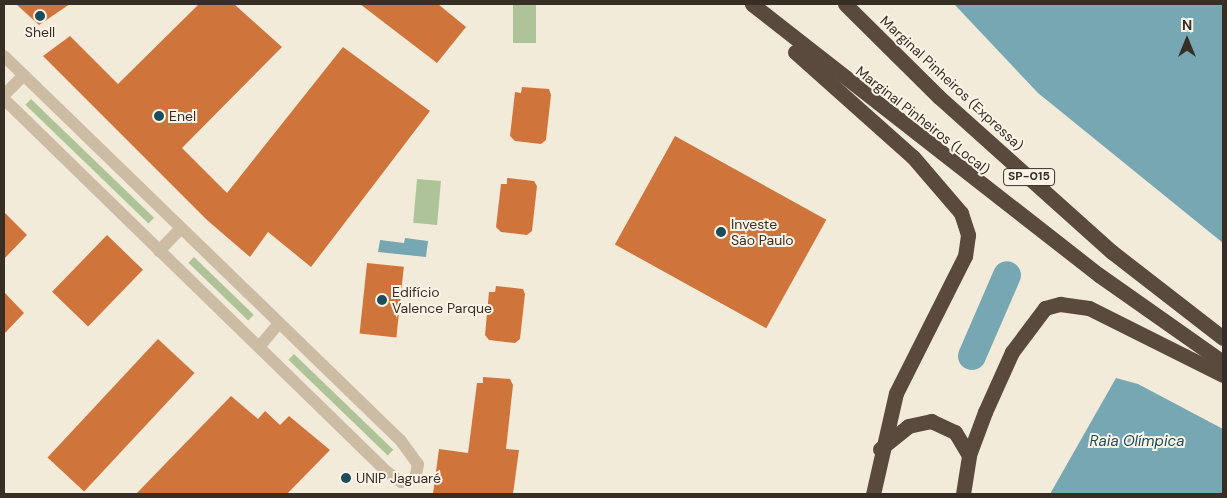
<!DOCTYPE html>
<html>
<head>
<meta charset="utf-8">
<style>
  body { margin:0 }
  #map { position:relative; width:1227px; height:498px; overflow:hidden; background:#f3ebd9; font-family:"DM Sans",sans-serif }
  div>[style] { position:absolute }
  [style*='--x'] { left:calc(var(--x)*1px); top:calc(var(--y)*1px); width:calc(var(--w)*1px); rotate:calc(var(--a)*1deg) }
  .green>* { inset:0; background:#aec398; transform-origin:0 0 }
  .water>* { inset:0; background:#76a7b2 }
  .river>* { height:28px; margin:-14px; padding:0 14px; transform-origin:14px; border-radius:14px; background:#76a7b2 }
  .building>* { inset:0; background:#cf753b; transform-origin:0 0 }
  .street>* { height:12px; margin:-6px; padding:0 6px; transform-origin:6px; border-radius:6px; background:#ccbca4 }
  .highway>* { height:15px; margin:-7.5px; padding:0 7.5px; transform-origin:7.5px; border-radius:7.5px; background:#594a3d }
  .dots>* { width:14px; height:14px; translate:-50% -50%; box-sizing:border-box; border:2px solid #fbf4e6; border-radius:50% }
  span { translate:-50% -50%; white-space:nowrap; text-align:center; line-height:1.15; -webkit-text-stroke:4px #fbf4e6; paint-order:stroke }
  .shield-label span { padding:1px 4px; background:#fbf4e6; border:1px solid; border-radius:4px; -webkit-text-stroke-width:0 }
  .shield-label { font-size:12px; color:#372e26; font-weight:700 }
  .poi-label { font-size:14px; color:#372e26 }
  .left { translate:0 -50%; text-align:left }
  .street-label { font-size:14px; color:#372e26 }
  .water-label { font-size:15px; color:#194d5c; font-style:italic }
  .frame { position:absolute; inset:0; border:5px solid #372e26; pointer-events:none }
  .north { position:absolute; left:1162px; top:15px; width:50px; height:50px; -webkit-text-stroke:4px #fbf4e6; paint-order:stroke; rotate:0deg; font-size:14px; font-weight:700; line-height:20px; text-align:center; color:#372e26 }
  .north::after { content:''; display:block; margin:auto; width:18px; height:22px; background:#372e26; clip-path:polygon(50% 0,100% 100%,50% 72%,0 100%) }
</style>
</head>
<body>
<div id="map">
  <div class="green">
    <i style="left:513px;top:4px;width:23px;height:39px"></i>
    <i style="left:31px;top:99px;width:171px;height:8px;rotate:44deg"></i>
    <i style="left:417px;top:179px;width:24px;height:44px;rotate:5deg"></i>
    <i style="left:194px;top:257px;width:83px;height:8px;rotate:44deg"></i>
    <i style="left:294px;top:354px;width:138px;height:8px;rotate:44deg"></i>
  </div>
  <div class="water">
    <i style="clip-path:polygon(954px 4px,1223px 4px,1223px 243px,1038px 93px)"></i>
    <i style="clip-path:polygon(405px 238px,428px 241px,426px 257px,378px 252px,380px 240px,404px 243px)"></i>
    <i style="clip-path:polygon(1116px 378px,1138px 384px,1223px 429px,1223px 494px,1050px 494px)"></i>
  </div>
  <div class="river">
    <i style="--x:972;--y:356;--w:88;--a:-66.6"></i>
  </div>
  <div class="building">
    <i style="clip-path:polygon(16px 4px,70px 4px,39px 25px)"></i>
    <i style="clip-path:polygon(199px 4px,234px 4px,282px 47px,182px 148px,227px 193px,343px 47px,430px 111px,311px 267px,268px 232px,250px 257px,207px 220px,43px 56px,70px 36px,118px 84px)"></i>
    <i style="clip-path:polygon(360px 4px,438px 4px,466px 27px,437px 63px)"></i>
    <i style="clip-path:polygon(522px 87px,549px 89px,551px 95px,546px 140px,541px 144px,515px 141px,510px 136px,515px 92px,521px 93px)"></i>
    <i style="left:675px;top:136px;width:173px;height:124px;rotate:29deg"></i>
    <i style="clip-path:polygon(507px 178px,534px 181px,537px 186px,532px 231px,527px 235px,501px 232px,496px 227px,501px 184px,507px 184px)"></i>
    <i style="clip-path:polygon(4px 212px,27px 235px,4px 259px)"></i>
    <i style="left:107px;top:235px;width:50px;height:79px;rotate:44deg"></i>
    <i style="left:367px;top:263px;width:37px;height:71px;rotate:6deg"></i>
    <i style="clip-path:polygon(496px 286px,523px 289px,525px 294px,520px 339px,515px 343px,489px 340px,485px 335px,489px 292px,495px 292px)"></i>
    <i style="clip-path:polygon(4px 292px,24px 313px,4px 334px)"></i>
    <i style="left:158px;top:339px;width:50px;height:162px;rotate:43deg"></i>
    <i style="clip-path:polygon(483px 377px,510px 379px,513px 385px,506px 449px,519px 450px,513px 494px,433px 494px,439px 449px,468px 453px,477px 383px,483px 383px)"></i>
    <i style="clip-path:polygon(231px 396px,258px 419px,265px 411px,280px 425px,289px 416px,330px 450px,287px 494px,136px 494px)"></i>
  </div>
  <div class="street">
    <i style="--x:4;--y:56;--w:553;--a:44.12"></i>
    <i style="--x:401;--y:441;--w:29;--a:54"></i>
    <i style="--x:418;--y:464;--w:15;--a:101"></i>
    <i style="--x:415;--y:479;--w:14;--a:168"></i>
    <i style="--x:401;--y:482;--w:17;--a:-144"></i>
    <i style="--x:387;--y:472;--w:535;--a:-135.76"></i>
    <i style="--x:4;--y:95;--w:28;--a:-45"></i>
    <i style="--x:159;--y:251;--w:32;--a:-46"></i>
    <i style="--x:259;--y:347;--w:31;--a:-50"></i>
  </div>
  <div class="highway">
    <i style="--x:752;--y:4;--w:440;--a:38"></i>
    <i style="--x:1099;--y:275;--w:151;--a:35.1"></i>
    <i style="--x:845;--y:4;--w:132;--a:44.7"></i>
    <i style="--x:939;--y:97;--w:232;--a:41.9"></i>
    <i style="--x:1112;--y:252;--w:140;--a:37.8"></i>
    <i style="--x:795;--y:52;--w:158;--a:41.7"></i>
    <i style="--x:913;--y:157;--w:74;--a:49.4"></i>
    <i style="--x:961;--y:213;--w:23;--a:72"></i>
    <i style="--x:968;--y:235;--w:21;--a:98"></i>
    <i style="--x:965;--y:256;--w:153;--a:116.7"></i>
    <i style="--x:896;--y:393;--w:104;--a:102.8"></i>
    <i style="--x:880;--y:449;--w:36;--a:-39"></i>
    <i style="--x:908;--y:426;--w:24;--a:-12"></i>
    <i style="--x:931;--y:421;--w:26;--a:25"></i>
    <i style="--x:955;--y:432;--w:27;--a:59"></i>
    <i style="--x:963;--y:494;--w:39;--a:-81"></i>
    <i style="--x:969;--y:455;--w:46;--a:-69.6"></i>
    <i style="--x:985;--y:412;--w:66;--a:-65.8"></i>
    <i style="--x:1012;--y:352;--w:55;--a:-53.1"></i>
    <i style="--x:1045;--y:308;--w:16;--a:-15"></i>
    <i style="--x:1060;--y:304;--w:29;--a:8"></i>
    <i style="--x:1089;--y:308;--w:150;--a:26.6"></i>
  </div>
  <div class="dots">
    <i style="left:40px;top:16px;background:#194d5c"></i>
    <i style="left:159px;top:116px;background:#194d5c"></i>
    <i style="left:721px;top:232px;background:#194d5c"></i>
    <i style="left:382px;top:300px;background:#194d5c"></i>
    <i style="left:346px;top:478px;background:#194d5c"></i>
  </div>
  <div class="shield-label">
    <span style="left:1029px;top:177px">SP-015</span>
  </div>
  <div class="poi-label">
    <span style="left:40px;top:32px">Shell</span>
    <span class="left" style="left:169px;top:116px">Enel</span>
    <span class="left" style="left:731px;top:232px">Investe<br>São Paulo</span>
    <span class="left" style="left:392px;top:300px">Edifício<br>Valence Parque</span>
    <span class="left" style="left:356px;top:478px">UNIP Jaguaré</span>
  </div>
  <div class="street-label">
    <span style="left:952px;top:83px;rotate:43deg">Marginal Pinheiros (Expressa)</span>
    <span style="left:923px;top:120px;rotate:38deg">Marginal Pinheiros (Local)</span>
  </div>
  <div class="water-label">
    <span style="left:1137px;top:442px">Raia Olímpica</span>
  </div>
  <div class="frame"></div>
  <div class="north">N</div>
</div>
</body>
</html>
